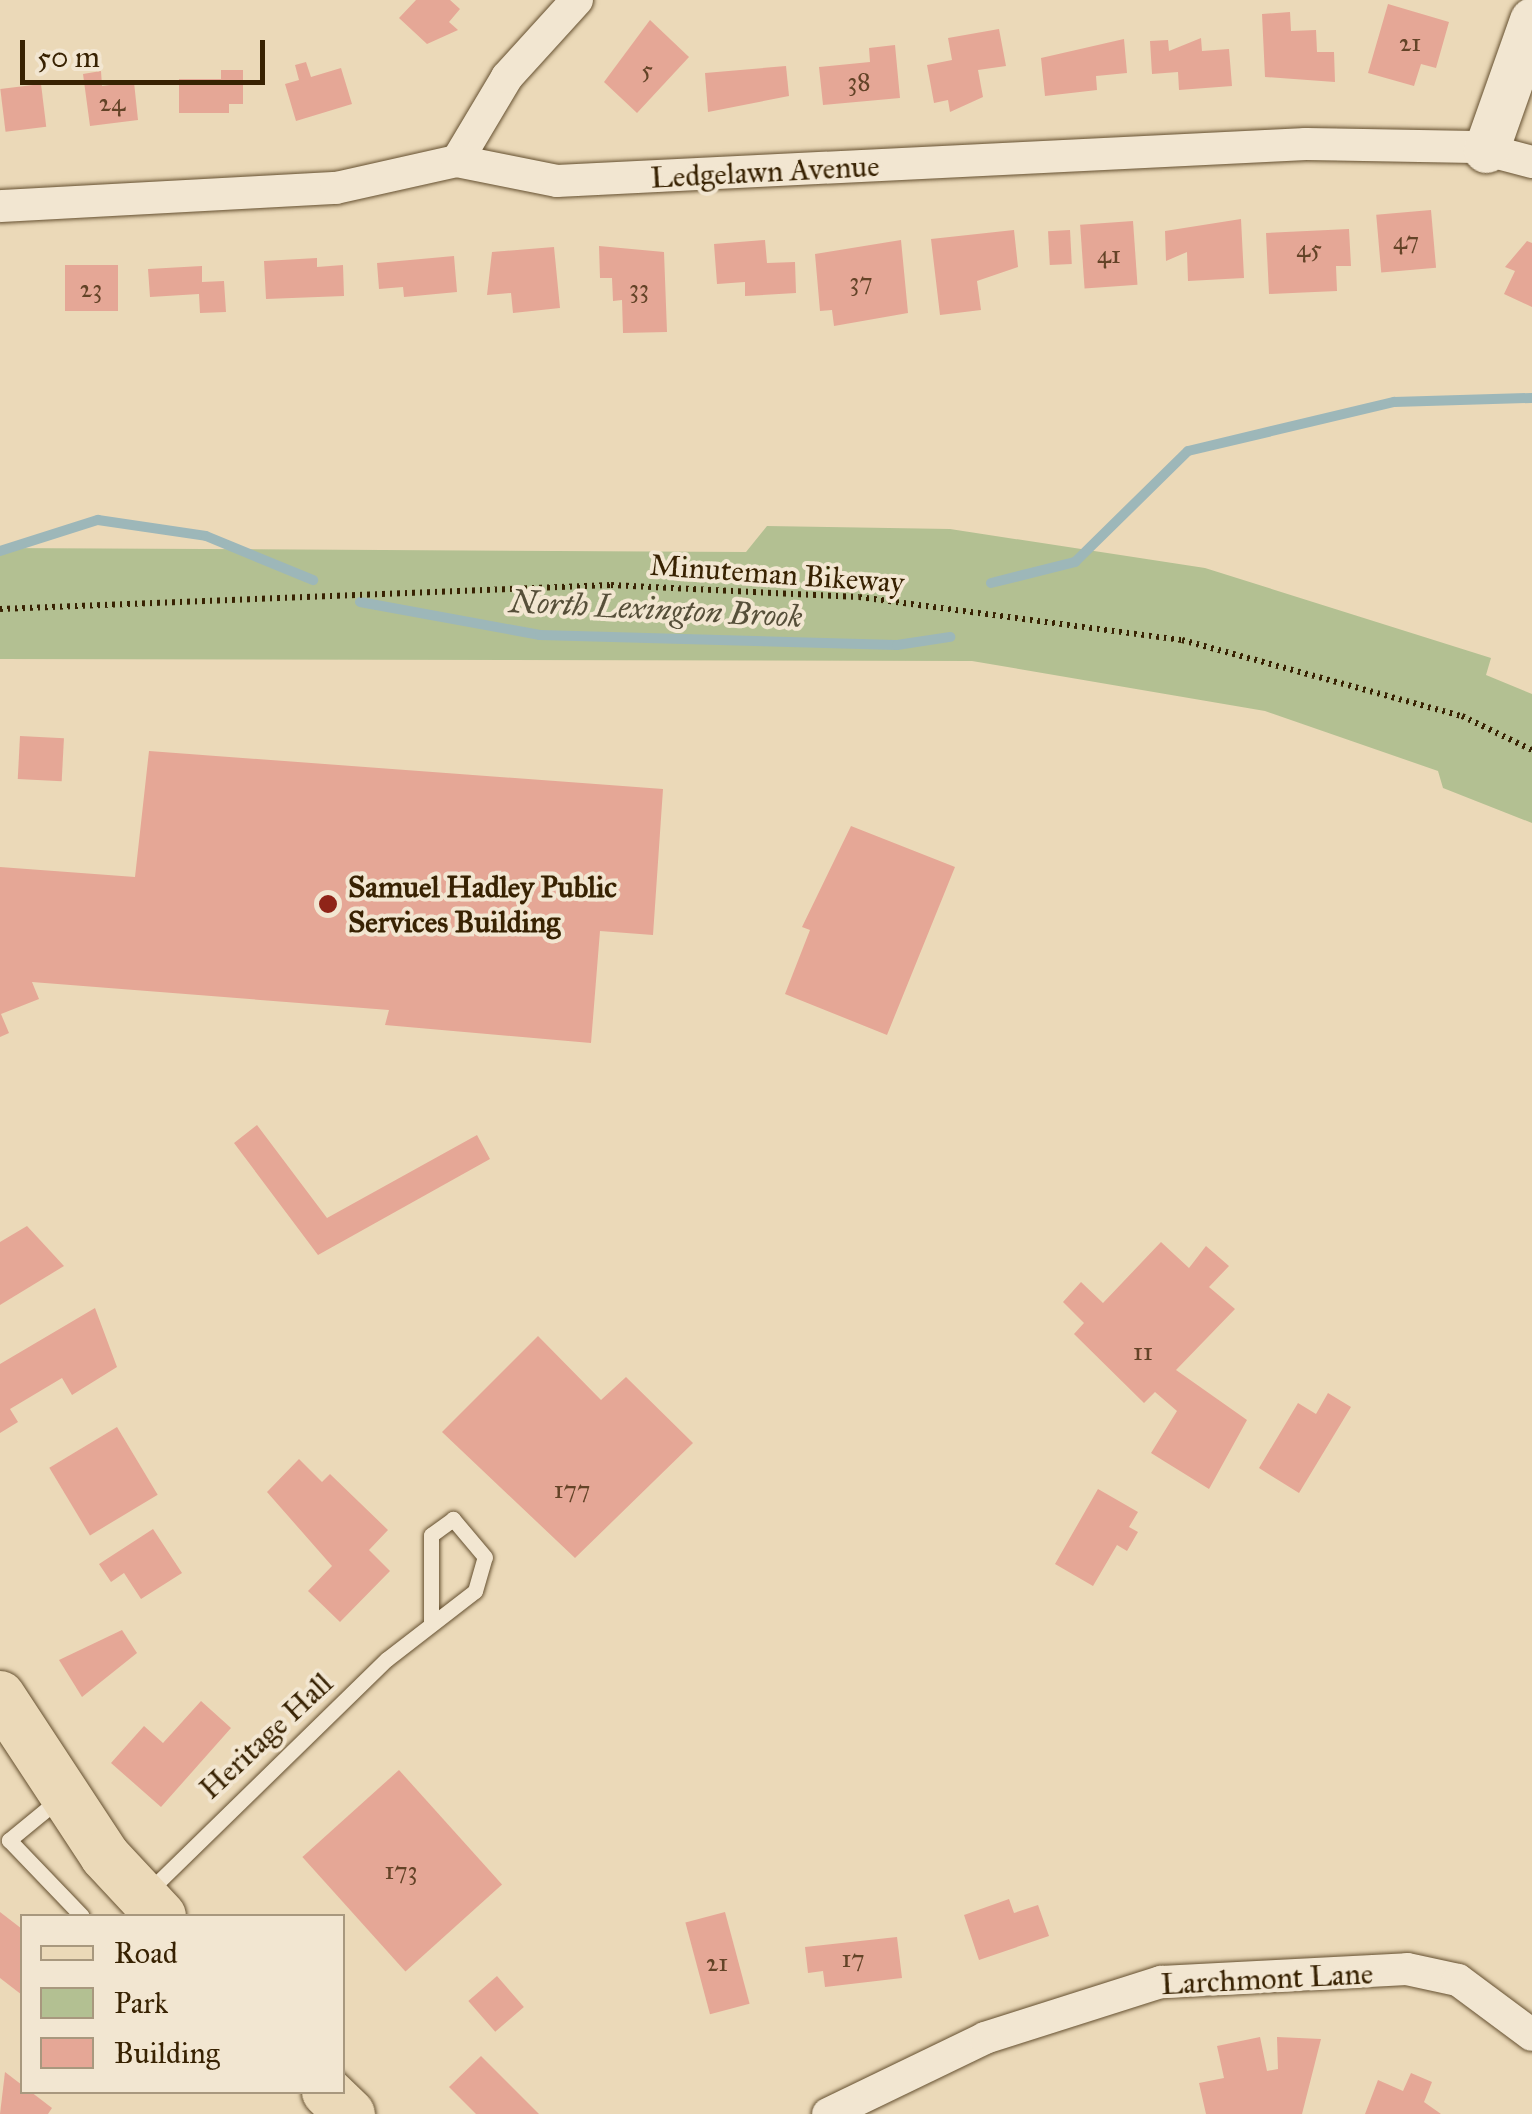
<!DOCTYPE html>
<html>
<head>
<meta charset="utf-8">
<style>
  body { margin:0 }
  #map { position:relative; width:1532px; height:2114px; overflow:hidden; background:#ebd9b8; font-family:"IM FELL Great Primer",serif }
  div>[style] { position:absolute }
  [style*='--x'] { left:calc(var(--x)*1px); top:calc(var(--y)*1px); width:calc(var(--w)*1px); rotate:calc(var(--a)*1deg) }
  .green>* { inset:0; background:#b3c092 }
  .stream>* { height:10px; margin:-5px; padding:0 5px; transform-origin:5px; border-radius:5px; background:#9db7b9 }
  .building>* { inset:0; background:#e5a796; transform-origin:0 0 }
  .path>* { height:6px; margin-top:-3px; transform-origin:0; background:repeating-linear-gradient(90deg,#382202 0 2.5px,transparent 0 7.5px) }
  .roads { filter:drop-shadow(0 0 2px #655030) drop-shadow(0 0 2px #655030) }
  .lane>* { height:15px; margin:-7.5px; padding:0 7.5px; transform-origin:7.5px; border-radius:7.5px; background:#f2e6d1 }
  .street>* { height:32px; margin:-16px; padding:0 16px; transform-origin:16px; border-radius:16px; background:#f2e6d1 }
  .secondary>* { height:45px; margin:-22.5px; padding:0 22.5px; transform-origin:22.5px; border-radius:22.5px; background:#f2e6d1 }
  .primary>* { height:50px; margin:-25px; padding:0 25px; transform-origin:25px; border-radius:25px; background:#ebd9b8 }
  .dots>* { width:28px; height:28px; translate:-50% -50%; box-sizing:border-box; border:5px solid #f2e6d1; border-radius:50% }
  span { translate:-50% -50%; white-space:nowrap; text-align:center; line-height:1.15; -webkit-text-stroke:8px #f2e6d1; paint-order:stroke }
  .number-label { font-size:25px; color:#634327 }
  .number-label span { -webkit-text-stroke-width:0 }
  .street-label { font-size:30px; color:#382202 }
  .poi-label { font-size:30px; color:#382202; font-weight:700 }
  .left { translate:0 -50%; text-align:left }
  .water-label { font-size:32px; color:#564f39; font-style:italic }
  .legend { position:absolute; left:20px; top:1914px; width:325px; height:180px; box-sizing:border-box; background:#f2e6d1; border:2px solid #a8987e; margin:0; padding:12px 18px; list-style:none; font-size:30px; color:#382202 }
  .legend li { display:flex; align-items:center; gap:20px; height:50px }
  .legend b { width:50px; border:2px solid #a8987e }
  .scale { position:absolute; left:20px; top:40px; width:245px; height:45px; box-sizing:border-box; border:5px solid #382202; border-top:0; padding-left:12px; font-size:30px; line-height:35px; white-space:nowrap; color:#382202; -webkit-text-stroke:8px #f2e6d1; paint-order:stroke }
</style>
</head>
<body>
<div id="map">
  <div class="green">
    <i style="clip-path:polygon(767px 526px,950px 529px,1205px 568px,1491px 658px,1486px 675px,1532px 694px,1532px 823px,1443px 788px,1438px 771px,1265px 711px,972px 661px,0 659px,0 548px,746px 552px)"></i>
  </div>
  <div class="stream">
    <i style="--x:0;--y:551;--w:103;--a:-17.6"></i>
    <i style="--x:98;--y:520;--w:109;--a:8.4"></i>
    <i style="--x:206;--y:536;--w:116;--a:22.4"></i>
    <i style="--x:991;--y:583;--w:87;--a:-14"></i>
    <i style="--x:1075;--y:562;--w:158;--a:-44.5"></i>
    <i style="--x:1188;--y:451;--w:212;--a:-13.4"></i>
    <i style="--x:1394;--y:402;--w:138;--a:-1.7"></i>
    <i style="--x:360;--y:602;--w:183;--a:10.4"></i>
    <i style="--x:540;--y:635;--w:357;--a:1.6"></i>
    <i style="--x:897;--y:645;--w:54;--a:-8.6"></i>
  </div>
  <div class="building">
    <i style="clip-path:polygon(416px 0,450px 0,460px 9px,449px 22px,458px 30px,427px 44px,399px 18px)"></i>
    <i style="clip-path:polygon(1388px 4px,1449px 22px,1436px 68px,1421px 64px,1414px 86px,1368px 73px)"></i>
    <i style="clip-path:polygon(1290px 12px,1291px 31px,1316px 30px,1317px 52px,1334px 52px,1335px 82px,1265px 77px,1262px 14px)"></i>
    <i style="clip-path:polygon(650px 20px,689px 57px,637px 113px,604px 82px)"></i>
    <i style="clip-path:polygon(999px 29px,1006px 66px,978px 70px,983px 97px,950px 112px,948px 100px,934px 103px,927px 65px,952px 60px,948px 38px)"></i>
    <i style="clip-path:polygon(1201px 38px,1202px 51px,1229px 49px,1232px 86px,1179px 90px,1178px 72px,1152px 74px,1150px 41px,1168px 40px,1169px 51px)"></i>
    <i style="clip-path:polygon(1124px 39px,1127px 73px,1096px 76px,1097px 90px,1045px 96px,1041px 58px)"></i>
    <i style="clip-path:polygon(895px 45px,900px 98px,823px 105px,819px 67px,870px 62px,869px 48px)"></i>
    <i style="clip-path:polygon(306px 62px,311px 77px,341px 68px,352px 104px,296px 121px,285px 84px,299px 80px,295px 65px)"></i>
    <i style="clip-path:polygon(786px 66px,789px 96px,708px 112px,705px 73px)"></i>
    <i style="clip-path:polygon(221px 70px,243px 70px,243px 104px,229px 104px,229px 113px,179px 113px,179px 79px,221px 79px)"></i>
    <i style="clip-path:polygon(101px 71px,102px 86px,134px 82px,138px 120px,90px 126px,83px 74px)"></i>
    <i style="left:41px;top:84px;width:43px;height:41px;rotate:83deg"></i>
    <i style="left:1431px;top:210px;width:58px;height:55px;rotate:85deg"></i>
    <i style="clip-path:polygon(1241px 219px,1244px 278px,1188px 281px,1187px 252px,1166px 261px,1165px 231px)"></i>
    <i style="left:1133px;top:221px;width:64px;height:53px;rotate:86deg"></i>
    <i style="clip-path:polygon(1349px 229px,1351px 266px,1336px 266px,1337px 291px,1269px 294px,1266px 233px)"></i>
    <i style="clip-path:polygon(1014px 230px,1018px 267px,977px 281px,981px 310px,940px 315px,931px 239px)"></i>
    <i style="left:1070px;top:230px;width:34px;height:22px;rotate:87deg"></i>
    <i style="clip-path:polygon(765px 240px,767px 263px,795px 262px,796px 293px,745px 296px,745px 282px,717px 284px,714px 244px)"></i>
    <i style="clip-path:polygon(901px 240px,908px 313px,834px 326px,832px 310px,820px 311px,815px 254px)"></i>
    <i style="clip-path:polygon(1527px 241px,1532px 243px,1532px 307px,1504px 294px,1515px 271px,1505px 267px)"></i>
    <i style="clip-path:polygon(599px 246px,664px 252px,667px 332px,623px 333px,622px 300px,613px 301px,612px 278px,600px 278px)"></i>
    <i style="clip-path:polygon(554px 247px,560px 308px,513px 313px,511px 293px,487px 295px,492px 252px)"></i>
    <i style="clip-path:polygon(454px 256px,457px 292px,404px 297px,403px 287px,379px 289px,377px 263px)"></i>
    <i style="clip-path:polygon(317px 258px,317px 267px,343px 265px,344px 296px,266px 299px,264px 261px)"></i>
    <i style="left:118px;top:265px;width:46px;height:53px;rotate:90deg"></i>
    <i style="clip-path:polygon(202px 266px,202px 282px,224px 281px,226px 312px,200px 313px,199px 294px,150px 297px,148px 269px)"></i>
    <i style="left:20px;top:736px;width:44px;height:43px;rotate:3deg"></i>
    <i style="clip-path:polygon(149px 751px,663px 789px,653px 935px,600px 931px,591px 1043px,385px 1025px,389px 1010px,32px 982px,39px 999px,1px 1014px,9px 1033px,0 1037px,0 867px,135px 877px)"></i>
    <i style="clip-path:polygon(851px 826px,955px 867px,887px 1035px,785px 994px,810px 930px,802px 927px)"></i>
    <i style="clip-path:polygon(257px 1125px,327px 1218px,477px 1135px,490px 1159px,318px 1255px,234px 1143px)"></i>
    <i style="clip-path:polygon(27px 1226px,64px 1266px,0 1305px,0 1242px)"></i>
    <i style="clip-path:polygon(1161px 1242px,1189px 1268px,1206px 1246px,1229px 1266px,1209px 1287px,1235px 1309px,1176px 1370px,1247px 1420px,1209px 1489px,1151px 1453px,1177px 1411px,1155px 1392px,1144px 1403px,1074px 1334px,1084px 1323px,1063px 1302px,1081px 1282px,1103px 1303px)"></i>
    <i style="clip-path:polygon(95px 1308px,117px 1367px,72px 1395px,62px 1378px,10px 1409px,18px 1422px,0 1433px,0 1364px)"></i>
    <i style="clip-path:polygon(538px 1336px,601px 1400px,626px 1377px,693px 1443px,575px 1558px,442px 1432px)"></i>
    <i style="clip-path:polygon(1328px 1393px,1351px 1407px,1299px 1493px,1259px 1468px,1298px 1403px,1316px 1414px)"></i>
    <i style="left:117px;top:1427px;width:79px;height:79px;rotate:59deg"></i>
    <i style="clip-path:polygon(299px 1459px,322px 1482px,330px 1474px,388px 1530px,369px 1550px,390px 1571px,340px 1622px,308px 1591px,332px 1566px,267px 1492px)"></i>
    <i style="clip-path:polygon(1098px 1489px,1138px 1512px,1129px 1527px,1138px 1532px,1127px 1551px,1117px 1545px,1093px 1586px,1055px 1564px)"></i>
    <i style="clip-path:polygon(153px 1529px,182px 1573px,141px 1599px,124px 1573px,111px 1582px,99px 1564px)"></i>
    <i style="clip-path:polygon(122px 1630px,137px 1653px,82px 1697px,59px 1660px)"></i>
    <i style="clip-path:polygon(201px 1701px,231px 1728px,161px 1807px,111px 1763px,144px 1726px,163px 1743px)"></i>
    <i style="left:399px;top:1770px;width:154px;height:130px;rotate:48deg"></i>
    <i style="clip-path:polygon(1009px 1899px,1014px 1913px,1038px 1905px,1049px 1936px,979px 1960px,964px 1915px)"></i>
    <i style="clip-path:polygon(0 1912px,22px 1929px,22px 1995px,0 1978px)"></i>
    <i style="left:725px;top:1912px;width:95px;height:41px;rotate:75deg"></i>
    <i style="clip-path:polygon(897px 1937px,902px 1978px,825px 1987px,823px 1971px,808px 1973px,805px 1947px)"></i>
    <i style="left:497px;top:1976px;width:41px;height:38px;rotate:49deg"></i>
    <i style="clip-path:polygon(1260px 2037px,1267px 2071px,1278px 2069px,1277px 2037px,1321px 2039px,1302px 2114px,1206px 2114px,1199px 2083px,1224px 2078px,1217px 2046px)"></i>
    <i style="clip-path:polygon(481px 2056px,539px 2114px,476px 2114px,449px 2087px)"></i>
    <i style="clip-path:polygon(5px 2072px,52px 2108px,48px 2114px,0 2114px)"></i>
    <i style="clip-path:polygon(1411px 2073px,1432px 2082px,1424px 2102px,1441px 2114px,1365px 2114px,1378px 2080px,1403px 2091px)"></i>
  </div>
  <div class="path">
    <i style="--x:0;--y:609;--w:611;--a:-2.25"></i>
    <i style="--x:611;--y:585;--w:248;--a:2.8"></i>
    <i style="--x:859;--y:597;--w:326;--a:7.6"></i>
    <i style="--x:1182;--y:640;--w:290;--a:15.2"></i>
    <i style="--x:1462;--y:716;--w:78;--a:25.9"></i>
  </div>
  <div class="roads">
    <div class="lane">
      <i style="--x:59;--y:1799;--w:65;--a:140.6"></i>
      <i style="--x:9;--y:1840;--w:105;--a:46.2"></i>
      <i style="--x:149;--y:1891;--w:332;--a:-44.3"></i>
      <i style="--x:387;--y:1659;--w:111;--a:-37.7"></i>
      <i style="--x:475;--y:1591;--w:35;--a:-74"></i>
      <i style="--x:485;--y:1557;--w:50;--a:-130.1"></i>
      <i style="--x:453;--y:1519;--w:27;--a:144"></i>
      <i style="--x:431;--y:1535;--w:86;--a:90"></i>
    </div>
    <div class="street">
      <i style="--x:457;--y:161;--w:98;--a:-59.2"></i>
      <i style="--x:507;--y:77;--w:104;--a:-47.7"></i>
      <i style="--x:0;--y:206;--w:336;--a:-3.1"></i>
      <i style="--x:336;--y:188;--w:124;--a:-12.6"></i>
      <i style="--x:457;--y:161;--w:102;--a:11.3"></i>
      <i style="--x:557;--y:181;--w:750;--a:-2.83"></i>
      <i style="--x:1306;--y:144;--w:169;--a:1"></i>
      <i style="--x:1475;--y:147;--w:59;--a:14.7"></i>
      <i style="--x:828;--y:2114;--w:174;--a:-25.8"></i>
      <i style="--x:985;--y:2038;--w:185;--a:-17.7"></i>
      <i style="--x:1161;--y:1982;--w:246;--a:-3"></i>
      <i style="--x:1407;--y:1969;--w:52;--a:12.2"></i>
      <i style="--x:1458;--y:1980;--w:92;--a:36.6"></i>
    </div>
    <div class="secondary">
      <i style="--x:1486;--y:150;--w:138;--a:-70.5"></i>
    </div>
    <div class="primary">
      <i style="--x:0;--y:1696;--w:191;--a:56.7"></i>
      <i style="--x:105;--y:1856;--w:82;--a:47"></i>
      <i style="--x:327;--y:2092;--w:32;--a:44"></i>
    </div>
  </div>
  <div class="dots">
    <i style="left:328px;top:904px;background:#8f2418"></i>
  </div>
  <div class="number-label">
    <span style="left:1410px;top:43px">21</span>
    <span style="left:647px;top:70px">5</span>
    <span style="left:859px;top:82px">38</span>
    <span style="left:112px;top:103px">24</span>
    <span style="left:1406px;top:241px">47</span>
    <span style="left:1309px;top:249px">45</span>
    <span style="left:1109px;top:255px">41</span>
    <span style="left:861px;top:282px">37</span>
    <span style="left:91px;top:289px">23</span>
    <span style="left:639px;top:289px">33</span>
    <span style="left:1143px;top:1352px">11</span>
    <span style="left:572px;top:1490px">177</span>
    <span style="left:401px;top:1871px">173</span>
    <span style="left:853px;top:1959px">17</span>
    <span style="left:717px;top:1963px">21</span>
  </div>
  <div class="street-label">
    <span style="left:765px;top:172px;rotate:-3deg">Ledgelawn Avenue</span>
    <span style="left:777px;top:574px;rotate:4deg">Minuteman Bikeway</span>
    <span style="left:266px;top:1736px;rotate:-43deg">Heritage Hall</span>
    <span style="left:1267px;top:1979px;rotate:-3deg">Larchmont Lane</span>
  </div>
  <div class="poi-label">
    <span class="left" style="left:348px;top:904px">Samuel Hadley Public<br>Services Building</span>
  </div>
  <div class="water-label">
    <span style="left:656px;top:610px;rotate:3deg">North Lexington Brook</span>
  </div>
  <ul class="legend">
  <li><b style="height:12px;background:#ebd9b8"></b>Road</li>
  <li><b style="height:28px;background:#b3c092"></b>Park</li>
  <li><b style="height:28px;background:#e5a796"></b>Building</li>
  </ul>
  <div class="scale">50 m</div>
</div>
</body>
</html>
